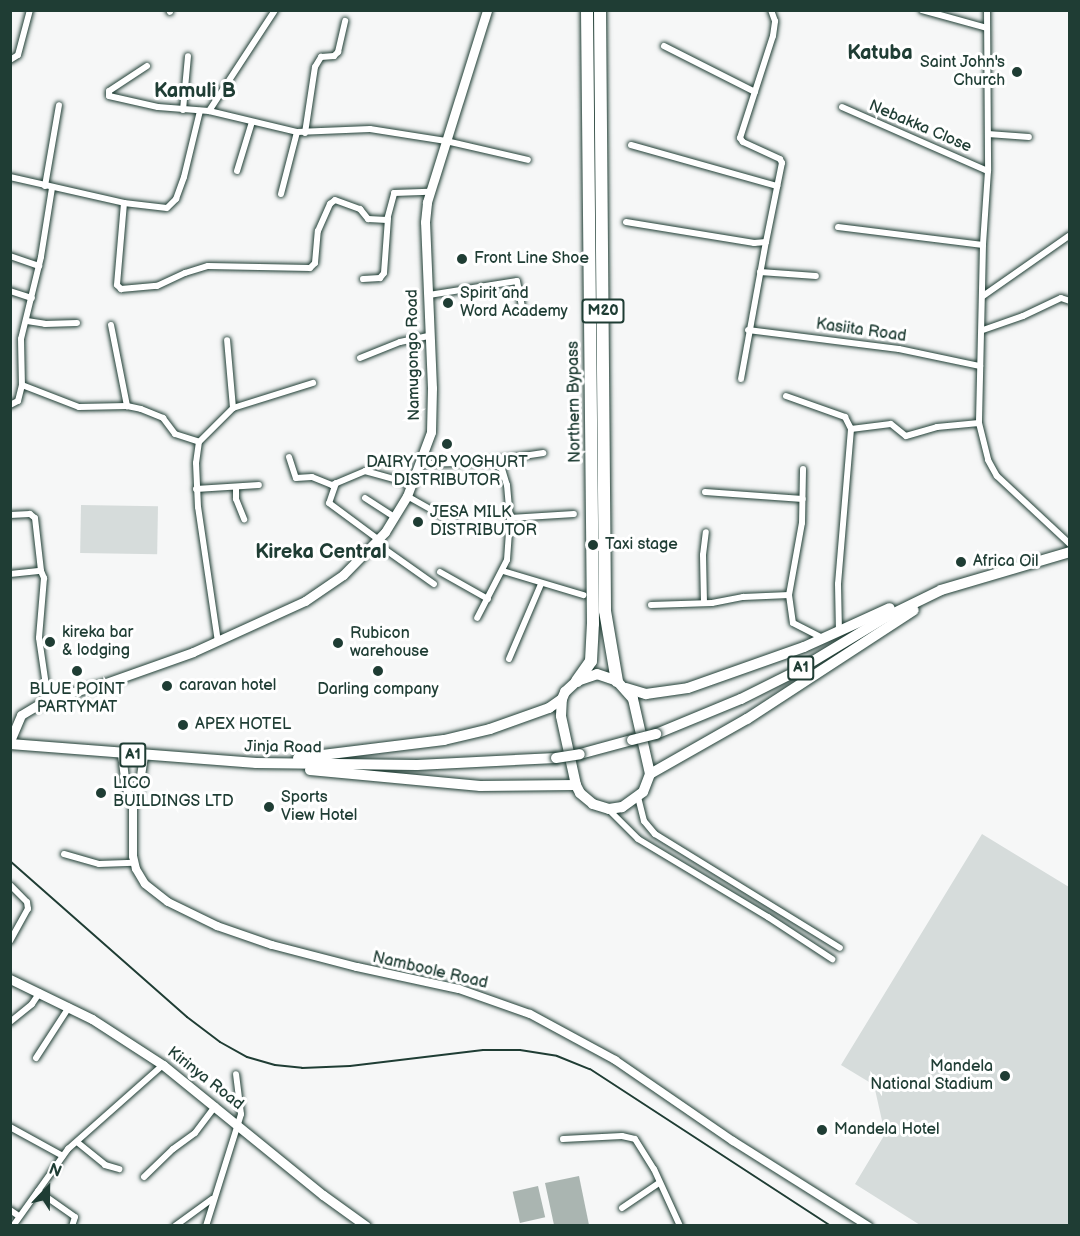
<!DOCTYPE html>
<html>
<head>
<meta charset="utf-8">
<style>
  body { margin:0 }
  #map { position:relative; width:1080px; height:1236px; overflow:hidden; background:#f6f7f7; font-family:"Balsamiq Sans",sans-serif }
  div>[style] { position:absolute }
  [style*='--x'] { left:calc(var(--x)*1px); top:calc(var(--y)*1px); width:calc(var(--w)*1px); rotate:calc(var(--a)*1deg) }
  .green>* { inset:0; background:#d6dcdb; transform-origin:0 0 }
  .water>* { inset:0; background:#aab5b1; transform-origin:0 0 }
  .roads { filter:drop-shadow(0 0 2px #1f3d34) drop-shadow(0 0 2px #1f3d34) }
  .minor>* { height:6px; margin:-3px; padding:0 3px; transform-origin:3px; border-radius:3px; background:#fff }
  .tertiary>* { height:8px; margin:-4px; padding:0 4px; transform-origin:4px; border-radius:4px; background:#fff }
  .secondary>* { height:9px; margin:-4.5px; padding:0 4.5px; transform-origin:4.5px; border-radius:4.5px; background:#fff }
  .trunk>* { height:10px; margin:-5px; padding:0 5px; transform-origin:5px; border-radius:5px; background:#fff }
  .motorway>* { height:12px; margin:-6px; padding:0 6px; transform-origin:6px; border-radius:6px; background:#fff }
  .rail>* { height:2px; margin:-1px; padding:0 1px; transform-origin:1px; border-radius:1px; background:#1f3d34 }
  .bridges { filter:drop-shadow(0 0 2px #1f3d34) drop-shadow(0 0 2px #1f3d34) }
  .trunk-bridge>* { height:10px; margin:-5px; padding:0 5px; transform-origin:5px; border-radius:5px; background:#fff }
  .dots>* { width:16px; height:16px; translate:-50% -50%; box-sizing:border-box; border:3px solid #fff; border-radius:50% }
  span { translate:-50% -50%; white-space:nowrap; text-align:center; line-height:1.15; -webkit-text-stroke:6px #fff; paint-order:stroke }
  .shield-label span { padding:2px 4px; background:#fff; border:2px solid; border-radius:4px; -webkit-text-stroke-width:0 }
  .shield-label { font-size:15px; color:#1f3d34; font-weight:700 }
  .poi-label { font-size:16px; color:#1f3d34 }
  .right { translate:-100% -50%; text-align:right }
  .left { translate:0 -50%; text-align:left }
  .street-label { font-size:16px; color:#1f3d34 }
  .quarter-label { font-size:20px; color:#1f3d34; font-weight:700 }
  .frame { position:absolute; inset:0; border:12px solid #1f3d34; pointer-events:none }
  .north { position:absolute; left:18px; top:1158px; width:60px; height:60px; -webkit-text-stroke:4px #fff; paint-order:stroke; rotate:22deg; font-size:16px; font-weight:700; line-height:24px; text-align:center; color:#1f3d34 }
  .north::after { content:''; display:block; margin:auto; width:21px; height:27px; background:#1f3d34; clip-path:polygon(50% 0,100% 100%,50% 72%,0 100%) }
</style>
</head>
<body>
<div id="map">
  <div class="green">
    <i style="left:81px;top:505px;width:77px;height:48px;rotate:1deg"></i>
    <i style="clip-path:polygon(982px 834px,1069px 887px,1069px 1225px,920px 1225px,855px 1184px,885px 1134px,874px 1085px,841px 1065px)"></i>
  </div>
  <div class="water">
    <i style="clip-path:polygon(579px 1176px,589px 1225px,554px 1225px,545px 1183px)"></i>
    <i style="left:538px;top:1186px;width:32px;height:26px;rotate:77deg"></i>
  </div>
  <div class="roads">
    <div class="minor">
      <i style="--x:169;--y:10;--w:2;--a:63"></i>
      <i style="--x:922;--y:10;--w:67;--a:15.5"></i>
      <i style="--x:987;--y:10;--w:161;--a:89.6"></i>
      <i style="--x:988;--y:171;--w:74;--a:93.9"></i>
      <i style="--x:983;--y:245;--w:178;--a:91.3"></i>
      <i style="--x:979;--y:423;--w:38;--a:76"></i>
      <i style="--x:988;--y:460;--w:18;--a:61"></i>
      <i style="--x:997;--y:476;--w:100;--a:43"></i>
      <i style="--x:664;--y:46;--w:102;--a:26.8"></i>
      <i style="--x:10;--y:60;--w:9;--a:-32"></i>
      <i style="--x:18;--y:55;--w:47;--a:-75.1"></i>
      <i style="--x:147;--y:66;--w:45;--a:146.7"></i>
      <i style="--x:109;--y:91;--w:5;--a:90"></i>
      <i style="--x:109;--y:96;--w:50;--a:12.7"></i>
      <i style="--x:158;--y:107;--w:51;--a:4.5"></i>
      <i style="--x:209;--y:111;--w:90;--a:13.4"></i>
      <i style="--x:297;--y:132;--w:73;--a:-2.4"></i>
      <i style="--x:370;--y:129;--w:77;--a:9"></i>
      <i style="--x:446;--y:141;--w:84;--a:13"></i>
      <i style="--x:842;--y:107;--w:159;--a:23.7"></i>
      <i style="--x:183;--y:110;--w:54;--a:-84.7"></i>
      <i style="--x:209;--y:111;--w:121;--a:-56.8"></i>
      <i style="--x:305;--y:133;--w:67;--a:-81.4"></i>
      <i style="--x:315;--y:67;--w:12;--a:-59"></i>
      <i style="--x:321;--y:57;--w:13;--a:-4"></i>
      <i style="--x:334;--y:56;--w:6;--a:-45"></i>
      <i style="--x:338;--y:52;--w:32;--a:-77"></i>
      <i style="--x:988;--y:134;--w:41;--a:4.2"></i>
      <i style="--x:631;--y:145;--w:152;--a:15.7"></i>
      <i style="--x:237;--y:171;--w:51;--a:-73"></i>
      <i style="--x:10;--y:177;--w:117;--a:12.8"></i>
      <i style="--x:124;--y:203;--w:43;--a:6.6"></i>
      <i style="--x:167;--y:208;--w:13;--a:-45"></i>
      <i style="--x:176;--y:199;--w:23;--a:-70"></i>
      <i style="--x:184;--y:177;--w:68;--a:-76.4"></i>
      <i style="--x:45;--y:186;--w:82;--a:-80.2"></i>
      <i style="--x:52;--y:188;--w:70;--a:99.1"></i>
      <i style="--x:41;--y:257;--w:84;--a:103.7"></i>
      <i style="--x:21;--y:339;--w:46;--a:88.8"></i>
      <i style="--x:22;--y:385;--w:61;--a:21.1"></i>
      <i style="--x:79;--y:407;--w:48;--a:-1.2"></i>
      <i style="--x:127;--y:406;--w:14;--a:12"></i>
      <i style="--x:141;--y:409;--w:24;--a:22"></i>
      <i style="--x:163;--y:418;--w:20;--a:53"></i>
      <i style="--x:175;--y:434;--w:25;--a:18"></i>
      <i style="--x:281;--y:194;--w:64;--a:-75.5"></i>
      <i style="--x:124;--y:203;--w:82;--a:94.9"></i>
      <i style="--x:117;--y:285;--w:6;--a:45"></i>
      <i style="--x:121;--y:289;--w:36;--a:-5"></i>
      <i style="--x:157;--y:286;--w:31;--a:-25"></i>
      <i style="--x:185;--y:273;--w:24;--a:-17"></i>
      <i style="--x:208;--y:266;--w:102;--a:1.1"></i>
      <i style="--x:310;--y:268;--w:7;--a:-45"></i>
      <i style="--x:315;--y:263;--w:32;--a:-85"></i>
      <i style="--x:318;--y:231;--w:30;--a:-66"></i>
      <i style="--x:330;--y:204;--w:6;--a:-39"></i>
      <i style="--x:335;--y:200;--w:27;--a:20"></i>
      <i style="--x:360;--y:209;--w:13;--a:51"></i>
      <i style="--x:368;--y:219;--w:19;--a:3"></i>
      <i style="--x:387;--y:220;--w:28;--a:-75"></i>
      <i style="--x:394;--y:193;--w:35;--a:-2"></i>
      <i style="--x:626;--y:222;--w:130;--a:9.3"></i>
      <i style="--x:754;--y:243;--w:12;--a:-5"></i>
      <i style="--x:766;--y:242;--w:81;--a:-78.6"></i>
      <i style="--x:782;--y:163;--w:4;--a:-117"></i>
      <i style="--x:780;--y:159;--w:41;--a:-155.3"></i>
      <i style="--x:743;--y:142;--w:5;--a:-127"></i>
      <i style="--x:740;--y:138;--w:107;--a:-72.1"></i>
      <i style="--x:773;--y:36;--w:15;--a:-82"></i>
      <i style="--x:775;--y:21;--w:12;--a:-110"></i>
      <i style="--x:838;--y:227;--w:146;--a:7.1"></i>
      <i style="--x:10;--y:256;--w:31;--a:19"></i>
      <i style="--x:760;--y:272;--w:56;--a:4.1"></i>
      <i style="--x:363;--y:279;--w:17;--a:-3"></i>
      <i style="--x:380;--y:278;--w:6;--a:-51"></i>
      <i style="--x:384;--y:273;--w:55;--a:-85.8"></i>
      <i style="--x:10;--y:291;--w:23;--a:18"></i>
      <i style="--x:429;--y:295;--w:89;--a:-9"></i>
      <i style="--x:517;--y:281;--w:25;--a:79"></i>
      <i style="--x:983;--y:296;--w:106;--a:-35"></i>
      <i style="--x:27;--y:321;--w:18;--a:9"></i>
      <i style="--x:45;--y:324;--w:32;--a:-2"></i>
      <i style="--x:111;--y:325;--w:83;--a:78.8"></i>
      <i style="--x:748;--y:330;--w:152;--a:7.2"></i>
      <i style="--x:899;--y:349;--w:83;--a:11.9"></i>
      <i style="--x:983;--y:330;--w:42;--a:-19.3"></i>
      <i style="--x:1023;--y:316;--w:42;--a:-25.3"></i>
      <i style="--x:1061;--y:298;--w:9;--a:18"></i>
      <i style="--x:360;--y:358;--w:43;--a:-21.8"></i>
      <i style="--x:400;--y:342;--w:30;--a:-12"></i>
      <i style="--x:741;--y:379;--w:139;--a:-79.7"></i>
      <i style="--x:786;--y:396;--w:63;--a:19.6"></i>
      <i style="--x:845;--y:417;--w:13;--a:63"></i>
      <i style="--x:10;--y:405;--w:9;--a:-27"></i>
      <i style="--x:18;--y:401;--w:16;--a:-76"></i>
      <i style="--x:233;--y:408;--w:84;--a:-17.4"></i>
      <i style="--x:289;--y:457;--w:22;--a:72"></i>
      <i style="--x:296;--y:478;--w:16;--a:-4"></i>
      <i style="--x:312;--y:477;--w:22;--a:22"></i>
      <i style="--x:332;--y:485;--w:36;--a:-23"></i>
      <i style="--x:365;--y:471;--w:49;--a:15.5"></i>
      <i style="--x:490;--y:461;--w:54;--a:-8.6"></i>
      <i style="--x:421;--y:464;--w:69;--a:-1.7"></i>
      <i style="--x:490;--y:462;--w:14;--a:30"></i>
      <i style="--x:502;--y:469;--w:17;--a:73"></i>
      <i style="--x:507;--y:485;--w:33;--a:85"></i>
      <i style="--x:510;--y:518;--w:42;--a:94.1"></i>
      <i style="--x:507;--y:560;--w:65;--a:117.3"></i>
      <i style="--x:336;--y:483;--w:21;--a:109"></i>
      <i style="--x:329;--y:503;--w:62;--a:36.5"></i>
      <i style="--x:236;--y:487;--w:12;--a:90"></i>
      <i style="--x:236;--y:499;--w:22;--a:68"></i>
      <i style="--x:196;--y:489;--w:63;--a:-3.6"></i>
      <i style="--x:705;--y:492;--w:98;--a:4.1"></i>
      <i style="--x:407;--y:496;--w:55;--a:29.4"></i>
      <i style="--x:365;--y:498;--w:35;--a:33"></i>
      <i style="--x:10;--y:515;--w:20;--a:-3"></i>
      <i style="--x:30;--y:514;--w:6;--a:39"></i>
      <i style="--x:35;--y:518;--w:53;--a:83.5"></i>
      <i style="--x:510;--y:518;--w:64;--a:-3.6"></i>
      <i style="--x:376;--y:543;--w:71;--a:35.3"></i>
      <i style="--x:503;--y:571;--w:84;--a:16.7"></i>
      <i style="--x:440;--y:572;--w:55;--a:29.4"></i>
      <i style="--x:10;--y:574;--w:31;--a:-6"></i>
      <i style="--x:41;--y:571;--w:8;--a:67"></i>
      <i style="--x:44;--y:578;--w:60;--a:94.8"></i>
      <i style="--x:39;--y:638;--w:62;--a:81.6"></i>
      <i style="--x:789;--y:595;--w:73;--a:-79.8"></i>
      <i style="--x:802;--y:523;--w:54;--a:-88.9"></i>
      <i style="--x:704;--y:603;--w:48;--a:-91.2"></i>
      <i style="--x:703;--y:555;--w:23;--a:-83"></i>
      <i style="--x:651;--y:605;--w:61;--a:-1.9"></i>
      <i style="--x:712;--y:603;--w:32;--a:-11"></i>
      <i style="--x:743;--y:597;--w:46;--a:-2.5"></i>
      <i style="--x:789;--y:595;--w:28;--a:82"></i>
      <i style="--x:793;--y:623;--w:33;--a:27"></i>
      <i style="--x:839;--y:632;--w:48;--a:-91.2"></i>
      <i style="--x:838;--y:584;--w:156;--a:-85.2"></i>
      <i style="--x:851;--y:429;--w:40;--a:-7.1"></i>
      <i style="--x:891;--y:424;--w:19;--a:39"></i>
      <i style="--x:906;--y:436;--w:32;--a:-16"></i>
      <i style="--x:937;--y:427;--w:42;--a:-5.4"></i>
      <i style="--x:218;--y:642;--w:136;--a:-98.4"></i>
      <i style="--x:198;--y:507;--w:44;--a:-92.6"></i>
      <i style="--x:196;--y:463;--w:21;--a:-82"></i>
      <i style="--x:199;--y:442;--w:48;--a:-45"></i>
      <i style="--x:233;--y:408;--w:68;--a:-95"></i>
      <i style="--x:509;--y:659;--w:82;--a:-66.9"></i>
      <i style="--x:638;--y:797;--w:25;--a:76"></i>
      <i style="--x:644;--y:821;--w:17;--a:50"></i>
      <i style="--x:655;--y:834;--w:217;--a:31.6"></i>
      <i style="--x:609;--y:810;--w:41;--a:45"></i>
      <i style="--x:638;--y:839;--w:152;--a:31"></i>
      <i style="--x:768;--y:917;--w:77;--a:33.3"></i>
      <i style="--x:64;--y:854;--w:36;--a:16"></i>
      <i style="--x:99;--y:864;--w:35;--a:-2"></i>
      <i style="--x:10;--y:941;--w:37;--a:-61"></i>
      <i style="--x:28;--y:909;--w:7;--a:-98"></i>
      <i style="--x:27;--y:902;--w:23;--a:-135"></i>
      <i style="--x:10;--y:1022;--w:28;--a:-39"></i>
      <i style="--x:32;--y:1004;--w:14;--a:-56"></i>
      <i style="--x:36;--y:1058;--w:61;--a:-57.1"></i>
      <i style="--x:10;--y:1127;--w:60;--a:28.7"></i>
      <i style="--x:563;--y:1139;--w:59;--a:-2.9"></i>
      <i style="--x:622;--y:1136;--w:13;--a:13"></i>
      <i style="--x:635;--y:1139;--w:36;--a:58"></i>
      <i style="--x:654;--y:1169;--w:63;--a:65.5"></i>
      <i style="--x:77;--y:1142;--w:36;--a:39"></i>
      <i style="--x:105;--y:1165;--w:15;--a:16"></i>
      <i style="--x:144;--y:1177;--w:40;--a:-44"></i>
      <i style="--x:173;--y:1149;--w:27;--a:-36"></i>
      <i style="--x:195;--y:1133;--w:34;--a:-53"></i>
      <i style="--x:38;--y:1191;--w:45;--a:35.1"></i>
      <i style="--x:75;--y:1217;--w:9;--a:108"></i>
      <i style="--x:622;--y:1208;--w:45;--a:-34"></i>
      <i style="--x:10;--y:1210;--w:11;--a:34"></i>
      <i style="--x:13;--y:1226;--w:95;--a:-54.5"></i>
      <i style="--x:68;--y:1149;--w:127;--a:-41.5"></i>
      <i style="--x:175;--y:1226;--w:46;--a:-36.1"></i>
      <i style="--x:206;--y:1226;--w:117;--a:-72.6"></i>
      <i style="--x:241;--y:1114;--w:40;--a:-97.1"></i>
    </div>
    <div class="tertiary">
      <i style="--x:122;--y:754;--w:32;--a:83"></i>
      <i style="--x:126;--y:786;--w:21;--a:71"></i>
      <i style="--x:144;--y:756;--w:40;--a:98.5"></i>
      <i style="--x:138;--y:796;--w:11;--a:117"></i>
      <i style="--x:133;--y:806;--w:50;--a:90"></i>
      <i style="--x:133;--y:856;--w:13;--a:77"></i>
      <i style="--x:136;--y:869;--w:17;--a:59"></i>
      <i style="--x:145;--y:884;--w:29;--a:38"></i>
      <i style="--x:168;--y:902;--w:55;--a:26.1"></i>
      <i style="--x:217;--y:926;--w:58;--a:19.1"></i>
      <i style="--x:272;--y:945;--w:88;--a:14.5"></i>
      <i style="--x:357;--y:967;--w:104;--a:12.2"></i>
      <i style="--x:459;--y:989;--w:75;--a:19.4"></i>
      <i style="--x:530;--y:1014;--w:97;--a:28.4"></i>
      <i style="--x:615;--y:1060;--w:143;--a:34.5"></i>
      <i style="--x:733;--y:1141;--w:160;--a:32.2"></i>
    </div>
    <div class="secondary">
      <i style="--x:10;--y:741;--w:28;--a:-67"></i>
      <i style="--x:21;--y:715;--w:31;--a:-31"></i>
      <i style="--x:48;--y:699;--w:60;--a:-15.4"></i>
      <i style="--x:106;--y:683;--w:92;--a:-19.6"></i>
      <i style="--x:193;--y:652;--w:123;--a:-24.5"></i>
      <i style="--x:305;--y:601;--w:46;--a:-34.4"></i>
      <i style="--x:343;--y:575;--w:60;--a:-45.7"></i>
      <i style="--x:385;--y:532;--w:42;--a:-58.6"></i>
      <i style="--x:407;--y:496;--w:68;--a:-69.4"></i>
      <i style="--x:431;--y:432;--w:44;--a:-88.7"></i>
      <i style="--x:432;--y:388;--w:166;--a:-92.4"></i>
      <i style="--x:425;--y:222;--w:20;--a:-84"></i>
      <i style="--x:427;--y:202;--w:201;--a:-72.6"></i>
      <i style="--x:10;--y:979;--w:91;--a:26"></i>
      <i style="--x:92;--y:1019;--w:85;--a:32.9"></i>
      <i style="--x:163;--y:1065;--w:206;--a:39.1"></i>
      <i style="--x:323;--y:1195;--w:53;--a:35.8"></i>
    </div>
    <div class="trunk">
      <i style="--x:597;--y:674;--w:21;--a:19"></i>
      <i style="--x:617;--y:681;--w:24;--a:48"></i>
      <i style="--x:633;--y:699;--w:77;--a:77.2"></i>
      <i style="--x:650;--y:774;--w:19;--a:111"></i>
      <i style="--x:643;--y:792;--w:26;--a:144"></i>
      <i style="--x:622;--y:807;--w:13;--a:171"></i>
      <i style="--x:609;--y:809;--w:17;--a:-163"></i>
      <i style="--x:593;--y:804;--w:17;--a:-140"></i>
      <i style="--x:580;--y:793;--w:9;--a:-117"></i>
      <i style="--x:576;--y:785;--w:71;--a:-102.3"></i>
      <i style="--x:561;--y:716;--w:17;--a:-87"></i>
      <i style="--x:562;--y:699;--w:8;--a:-67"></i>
      <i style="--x:565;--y:692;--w:16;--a:-43"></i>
      <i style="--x:577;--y:681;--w:21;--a:-19"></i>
      <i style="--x:626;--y:688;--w:21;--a:17"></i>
      <i style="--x:646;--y:694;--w:42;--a:-8.1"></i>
      <i style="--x:688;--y:688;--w:123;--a:-19.5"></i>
      <i style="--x:804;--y:647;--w:94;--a:-24.4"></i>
      <i style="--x:656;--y:734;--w:92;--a:-22.4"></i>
      <i style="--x:741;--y:699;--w:60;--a:-26.6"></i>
      <i style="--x:795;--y:672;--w:106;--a:-31.1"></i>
      <i style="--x:886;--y:617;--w:61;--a:-26.1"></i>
      <i style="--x:941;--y:590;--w:134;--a:-16.4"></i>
      <i style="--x:10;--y:744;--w:247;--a:4.4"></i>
      <i style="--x:256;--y:763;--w:161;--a:0.7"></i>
      <i style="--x:417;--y:765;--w:139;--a:-2.9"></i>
      <i style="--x:580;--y:754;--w:54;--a:-15.1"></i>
      <i style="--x:298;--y:758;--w:147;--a:-7"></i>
      <i style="--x:444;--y:740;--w:47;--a:-13.4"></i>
      <i style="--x:490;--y:729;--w:63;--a:-19.6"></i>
      <i style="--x:549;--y:708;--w:16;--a:-35"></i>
      <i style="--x:310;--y:770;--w:171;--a:5.4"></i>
      <i style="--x:480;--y:786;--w:96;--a:-0.6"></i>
      <i style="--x:650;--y:774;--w:112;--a:-29.6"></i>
      <i style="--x:747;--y:719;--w:199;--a:-33.1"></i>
    </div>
    <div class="motorway">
      <i style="--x:600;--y:10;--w:601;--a:89.52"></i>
      <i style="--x:605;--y:611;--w:71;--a:80.3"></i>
      <i style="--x:577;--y:681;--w:24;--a:-55"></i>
      <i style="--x:591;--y:661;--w:37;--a:-87"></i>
      <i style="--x:593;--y:624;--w:614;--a:-90.56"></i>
    </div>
  </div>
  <div class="rail">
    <i style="--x:10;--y:861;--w:236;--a:41.4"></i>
    <i style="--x:187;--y:1017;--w:41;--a:37.1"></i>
    <i style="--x:220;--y:1042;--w:31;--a:29"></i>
    <i style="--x:247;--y:1057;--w:29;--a:16"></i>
    <i style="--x:275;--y:1065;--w:27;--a:6"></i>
    <i style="--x:302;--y:1068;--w:48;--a:-2.4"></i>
    <i style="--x:350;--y:1066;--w:134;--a:-6.9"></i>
    <i style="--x:483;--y:1050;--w:37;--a:0"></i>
    <i style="--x:520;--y:1050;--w:37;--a:9"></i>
    <i style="--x:557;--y:1056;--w:35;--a:22"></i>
    <i style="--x:590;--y:1069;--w:288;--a:33.1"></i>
  </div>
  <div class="bridges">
    <div class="trunk-bridge">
      <i style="--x:632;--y:740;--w:25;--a:-14"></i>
      <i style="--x:556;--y:758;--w:24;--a:-9"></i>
    </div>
  </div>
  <div class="dots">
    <i style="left:1017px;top:72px;background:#1f3d34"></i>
    <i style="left:462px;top:259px;background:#1f3d34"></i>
    <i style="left:448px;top:303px;background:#1f3d34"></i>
    <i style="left:447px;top:444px;background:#1f3d34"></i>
    <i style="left:418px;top:522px;background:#1f3d34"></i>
    <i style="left:593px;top:545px;background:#1f3d34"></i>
    <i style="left:961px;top:562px;background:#1f3d34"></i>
    <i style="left:50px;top:642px;background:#1f3d34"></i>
    <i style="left:338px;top:643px;background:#1f3d34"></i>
    <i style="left:77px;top:671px;background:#1f3d34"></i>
    <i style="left:378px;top:671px;background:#1f3d34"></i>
    <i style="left:167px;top:686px;background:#1f3d34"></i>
    <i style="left:183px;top:725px;background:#1f3d34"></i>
    <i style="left:101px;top:793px;background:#1f3d34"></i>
    <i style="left:269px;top:807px;background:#1f3d34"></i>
    <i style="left:1005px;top:1076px;background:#1f3d34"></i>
    <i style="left:822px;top:1130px;background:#1f3d34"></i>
  </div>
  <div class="shield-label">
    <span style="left:603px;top:311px">M20</span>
    <span style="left:801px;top:668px">A1</span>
    <span style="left:133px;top:755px">A1</span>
  </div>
  <div class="poi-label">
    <span class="right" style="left:1005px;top:72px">Saint John's<br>Church</span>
    <span class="left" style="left:474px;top:259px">Front Line Shoe</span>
    <span class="left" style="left:460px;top:303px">Spirit and<br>Word Academy</span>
    <span style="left:447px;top:472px">DAIRY TOP YOGHURT<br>DISTRIBUTOR</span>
    <span class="left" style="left:430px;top:522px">JESA MILK<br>DISTRIBUTOR</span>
    <span class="left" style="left:605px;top:545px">Taxi stage</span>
    <span class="left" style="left:973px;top:562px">Africa Oil</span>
    <span class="left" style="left:62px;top:642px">kireka bar<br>&amp; lodging</span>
    <span class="left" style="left:350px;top:643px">Rubicon<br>warehouse</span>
    <span class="left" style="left:179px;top:686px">caravan hotel</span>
    <span style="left:77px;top:699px">BLUE POINT<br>PARTYMAT</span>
    <span style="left:378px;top:690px">Darling company</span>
    <span class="left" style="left:195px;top:725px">APEX HOTEL</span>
    <span class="left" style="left:113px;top:793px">LICO<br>BUILDINGS LTD</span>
    <span class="left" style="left:281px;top:807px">Sports<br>View Hotel</span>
    <span class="right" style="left:993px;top:1076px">Mandela<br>National Stadium</span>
    <span class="left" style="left:834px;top:1130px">Mandela Hotel</span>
  </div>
  <div class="street-label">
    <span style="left:920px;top:127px;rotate:23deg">Nebakka Close</span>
    <span style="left:861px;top:331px;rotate:8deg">Kasiita Road</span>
    <span style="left:414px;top:355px;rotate:-91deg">Namugongo Road</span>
    <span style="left:575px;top:402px;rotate:-91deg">Northern Bypass</span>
    <span style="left:283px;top:748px;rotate:1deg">Jinja Road</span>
    <span style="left:430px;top:971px;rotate:13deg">Namboole Road</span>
    <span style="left:205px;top:1079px;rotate:38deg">Kirinya Road</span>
  </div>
  <div class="quarter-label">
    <span style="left:880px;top:53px">Katuba</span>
    <span style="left:195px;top:91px">Kamuli B</span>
    <span style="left:321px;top:552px">Kireka Central</span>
  </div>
  <div class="frame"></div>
  <div class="north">N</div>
</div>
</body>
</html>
